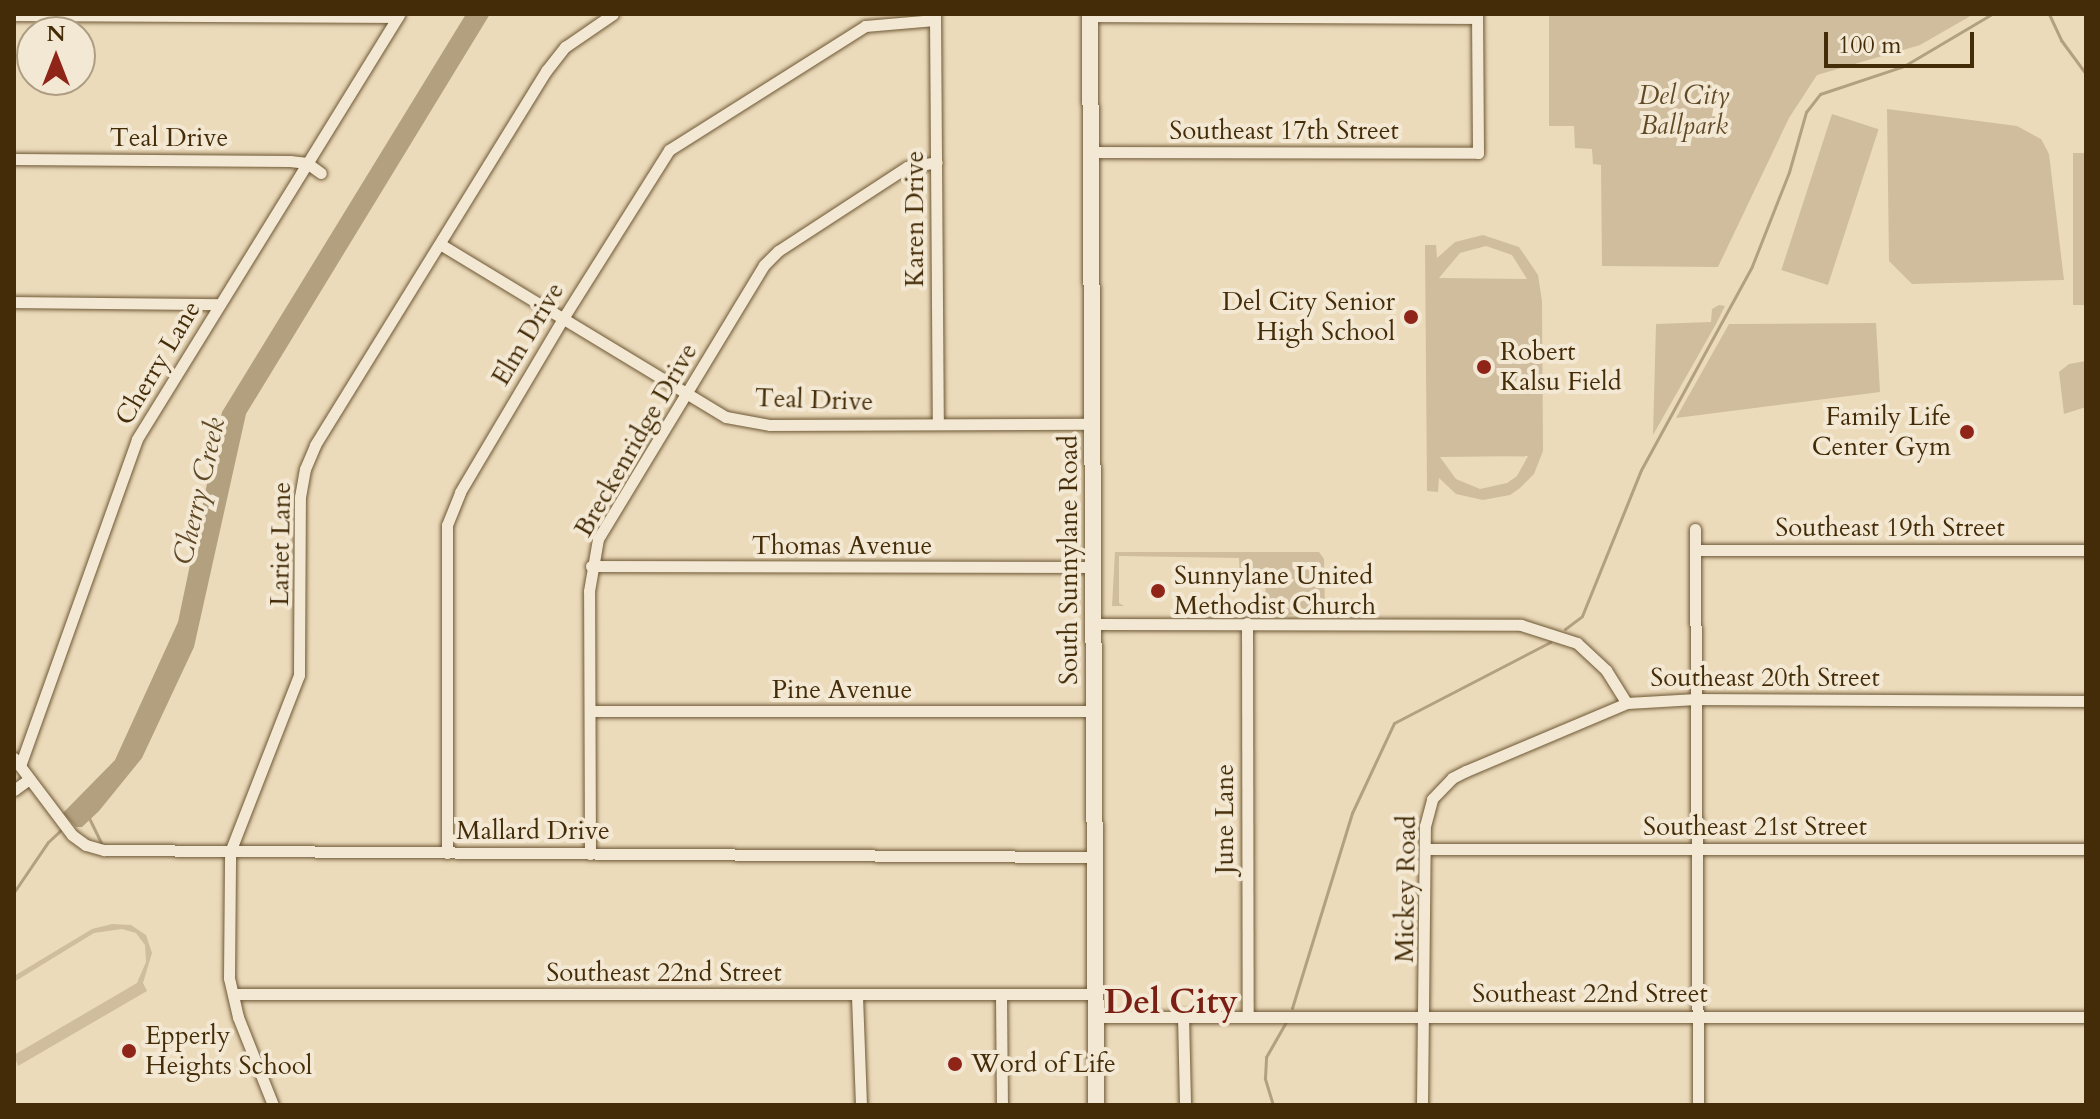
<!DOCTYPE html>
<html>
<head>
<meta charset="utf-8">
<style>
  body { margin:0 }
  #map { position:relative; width:2100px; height:1119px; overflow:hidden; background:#ecdbbb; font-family:Cardo,serif }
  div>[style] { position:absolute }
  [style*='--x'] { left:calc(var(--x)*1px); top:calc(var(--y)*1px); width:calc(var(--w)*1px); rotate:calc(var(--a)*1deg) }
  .green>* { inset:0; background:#cfbd9d; transform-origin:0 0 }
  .water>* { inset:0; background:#b3a07e }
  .stream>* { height:3px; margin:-1.5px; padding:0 1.5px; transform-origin:1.5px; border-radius:1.5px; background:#b3a07e }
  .roads { filter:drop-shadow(0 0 2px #6e5835) drop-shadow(0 0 2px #6e5835) }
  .street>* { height:11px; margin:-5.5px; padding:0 5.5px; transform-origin:5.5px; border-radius:5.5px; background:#f3e8d3 }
  .secondary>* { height:16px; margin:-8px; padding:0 8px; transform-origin:8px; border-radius:8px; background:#f3e8d3 }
  .dots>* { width:22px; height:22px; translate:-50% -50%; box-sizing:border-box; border:4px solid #f3e8d3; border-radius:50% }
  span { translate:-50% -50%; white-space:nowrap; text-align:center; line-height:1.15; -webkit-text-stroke:8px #f3e8d3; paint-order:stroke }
  .park-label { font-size:26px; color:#604926; font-style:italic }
  .street-label { font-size:26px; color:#442c08 }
  .poi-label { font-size:26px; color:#442c08 }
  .right { translate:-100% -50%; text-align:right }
  .left { translate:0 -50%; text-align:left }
  .water-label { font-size:28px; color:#604926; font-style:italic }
  .district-label { font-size:34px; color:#7a1f14; font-weight:700 }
  .frame { position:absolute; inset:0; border:16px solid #442c08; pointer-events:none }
  .north { position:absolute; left:16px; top:16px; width:80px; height:80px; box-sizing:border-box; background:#f3e8d3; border:2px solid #ad9d82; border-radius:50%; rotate:0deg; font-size:22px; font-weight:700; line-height:32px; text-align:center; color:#442c08 }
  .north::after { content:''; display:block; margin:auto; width:28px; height:36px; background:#8f2418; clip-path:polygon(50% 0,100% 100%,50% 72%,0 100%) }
  .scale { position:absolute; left:1824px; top:32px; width:150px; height:36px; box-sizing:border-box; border:4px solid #442c08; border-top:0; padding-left:10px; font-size:24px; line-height:28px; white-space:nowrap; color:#442c08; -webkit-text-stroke:6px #f3e8d3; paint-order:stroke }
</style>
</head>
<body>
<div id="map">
  <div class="green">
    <i style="clip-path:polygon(1549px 14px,1974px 14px,1920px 45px,1817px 75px,1789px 118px,1718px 267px,1602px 266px,1601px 165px,1593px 164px,1592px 149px,1575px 148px,1574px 126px,1549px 126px)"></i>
    <i style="clip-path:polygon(1887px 109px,2017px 126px,2041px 139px,2049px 154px,2064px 280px,1912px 284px,1889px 261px)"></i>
    <i style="left:1832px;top:114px;width:49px;height:164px;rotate:18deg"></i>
    <i style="left:2073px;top:153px;width:13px;height:152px"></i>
    <i style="clip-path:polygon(evenodd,1483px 235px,1519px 247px,1538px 275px,1542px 301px,1543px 451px,1534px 474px,1520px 488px,1510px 495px,1483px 500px,1456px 494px,1439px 478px,1438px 492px,1427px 491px,1425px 245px,1436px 245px,1437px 258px,1455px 242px,1483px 235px,1486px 246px,1512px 255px,1527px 279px,1439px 278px,1460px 253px,1486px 246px,1483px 235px,1528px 456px,1517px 476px,1507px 483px,1480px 489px,1456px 479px,1440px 457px,1528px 456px)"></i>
    <i style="clip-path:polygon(1719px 305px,1725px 306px,1716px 324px,1653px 435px,1656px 324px,1711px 322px,1712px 309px)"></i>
    <i style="clip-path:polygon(1876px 323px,1880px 392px,1676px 418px,1729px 324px)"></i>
    <i style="clip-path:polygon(2086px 361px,2086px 407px,2064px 414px,2059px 372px,2069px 364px)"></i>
    <i style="clip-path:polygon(1115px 552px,1319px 552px,1324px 559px,1325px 611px,1319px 617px,1304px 617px,1301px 614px,1266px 617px,1265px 575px,1240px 579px,1239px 558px,1119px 556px,1119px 603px,1124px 606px,1112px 606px)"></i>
    <i style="clip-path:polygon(112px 924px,131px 925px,146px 935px,152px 953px,143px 983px,147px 991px,18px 1066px,14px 1055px,137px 983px,146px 962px,145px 945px,136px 933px,122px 929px,94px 933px,14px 982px,14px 976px,92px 929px)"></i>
  </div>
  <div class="water">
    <i style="clip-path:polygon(466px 14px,490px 14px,246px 414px,194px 647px,142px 758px,99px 811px,82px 827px,76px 827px,63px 813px,115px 760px,178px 622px,222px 412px)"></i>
  </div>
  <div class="stream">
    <i style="--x:2049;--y:14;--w:29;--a:65"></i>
    <i style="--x:2061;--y:40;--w:42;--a:53.7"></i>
    <i style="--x:1565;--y:629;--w:21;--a:-37"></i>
    <i style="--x:1582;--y:616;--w:157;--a:-68"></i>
    <i style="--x:1641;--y:470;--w:232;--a:-61.4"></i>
    <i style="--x:1752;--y:266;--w:101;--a:-68.5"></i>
    <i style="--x:1789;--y:172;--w:62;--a:-74.2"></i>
    <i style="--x:1806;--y:112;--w:23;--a:-52"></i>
    <i style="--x:1820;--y:94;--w:89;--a:-18.4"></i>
    <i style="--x:1904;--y:66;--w:102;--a:-30.6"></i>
    <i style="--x:89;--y:818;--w:28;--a:64"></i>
    <i style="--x:14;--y:892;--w:60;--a:-55.8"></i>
    <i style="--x:48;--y:842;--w:19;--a:-43"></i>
    <i style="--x:1292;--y:1008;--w:204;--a:-72.9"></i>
    <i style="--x:1352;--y:813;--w:99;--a:-65"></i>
    <i style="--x:1394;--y:723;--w:176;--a:-27.4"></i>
    <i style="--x:1273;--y:1105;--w:28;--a:-107"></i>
    <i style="--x:1265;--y:1078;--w:21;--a:-87"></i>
    <i style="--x:1266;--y:1057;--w:40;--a:-60.3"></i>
  </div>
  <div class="roads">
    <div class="street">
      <i style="--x:14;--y:15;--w:383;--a:0.3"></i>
      <i style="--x:935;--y:15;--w:409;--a:89.6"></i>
      <i style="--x:1090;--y:16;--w:387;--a:0.3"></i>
      <i style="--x:1090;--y:152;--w:388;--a:0.1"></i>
      <i style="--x:1478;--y:153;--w:139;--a:-90.4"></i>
      <i style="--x:14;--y:159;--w:276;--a:0.4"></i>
      <i style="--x:290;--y:161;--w:17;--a:7"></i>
      <i style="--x:307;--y:163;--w:17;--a:36"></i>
      <i style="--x:440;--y:244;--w:334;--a:31.2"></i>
      <i style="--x:726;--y:417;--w:45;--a:10.3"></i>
      <i style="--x:770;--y:425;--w:322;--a:-0.2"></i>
      <i style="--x:14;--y:302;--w:205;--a:0.6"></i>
      <i style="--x:1695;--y:529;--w:576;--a:89.7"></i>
      <i style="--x:1695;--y:550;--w:391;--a:0"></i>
      <i style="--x:591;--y:566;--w:501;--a:0.11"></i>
      <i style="--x:1247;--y:623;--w:392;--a:89.9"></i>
      <i style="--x:1093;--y:624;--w:428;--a:0.1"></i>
      <i style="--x:1521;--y:625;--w:59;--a:17.8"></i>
      <i style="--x:1577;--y:643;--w:40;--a:43"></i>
      <i style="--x:1606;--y:670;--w:39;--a:58"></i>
      <i style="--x:1627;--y:703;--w:69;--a:-3.3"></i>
      <i style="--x:1696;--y:699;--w:390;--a:0.3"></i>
      <i style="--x:590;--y:711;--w:504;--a:0"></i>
      <i style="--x:14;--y:758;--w:96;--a:53"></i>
      <i style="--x:72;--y:835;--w:17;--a:36"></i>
      <i style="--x:86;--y:845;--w:19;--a:16"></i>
      <i style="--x:104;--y:850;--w:990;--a:0.41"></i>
      <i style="--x:20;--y:766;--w:347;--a:-70.3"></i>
      <i style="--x:137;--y:439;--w:499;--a:-58.3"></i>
      <i style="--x:14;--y:790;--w:19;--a:-36"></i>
      <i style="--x:1425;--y:849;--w:661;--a:0"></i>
      <i style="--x:447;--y:853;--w:328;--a:-90"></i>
      <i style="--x:447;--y:525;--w:35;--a:-68"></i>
      <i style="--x:460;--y:492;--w:200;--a:-59.3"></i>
      <i style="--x:562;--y:320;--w:201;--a:-57.8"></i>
      <i style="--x:669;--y:150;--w:232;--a:-32.3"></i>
      <i style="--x:865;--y:26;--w:70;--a:-4.9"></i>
      <i style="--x:590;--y:854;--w:263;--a:-90.2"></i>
      <i style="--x:589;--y:591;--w:53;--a:-80.2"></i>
      <i style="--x:598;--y:539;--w:320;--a:-58.8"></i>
      <i style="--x:764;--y:265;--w:20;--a:-45"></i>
      <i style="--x:778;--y:251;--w:154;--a:-33.1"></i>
      <i style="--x:907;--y:167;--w:30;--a:-9"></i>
      <i style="--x:233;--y:994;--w:861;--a:0"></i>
      <i style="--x:1001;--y:994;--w:111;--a:89.5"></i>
      <i style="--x:857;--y:996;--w:109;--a:87.9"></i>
      <i style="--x:1183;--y:1015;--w:90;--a:88.7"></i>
      <i style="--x:1094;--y:1017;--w:992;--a:0"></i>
      <i style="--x:273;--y:1105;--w:95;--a:-111.7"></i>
      <i style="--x:238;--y:1017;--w:40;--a:-103"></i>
      <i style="--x:229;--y:978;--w:126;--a:-89.5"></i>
      <i style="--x:230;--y:852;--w:190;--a:-68.7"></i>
      <i style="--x:299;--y:675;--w:178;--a:-89.7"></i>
      <i style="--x:300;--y:497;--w:28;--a:-80"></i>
      <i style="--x:305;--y:469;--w:26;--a:-67"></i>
      <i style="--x:315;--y:445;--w:440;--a:-58.3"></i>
      <i style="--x:546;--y:71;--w:31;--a:-52"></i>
      <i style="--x:565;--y:47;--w:58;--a:-34.5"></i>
      <i style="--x:1422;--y:1105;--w:279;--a:-89.4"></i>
      <i style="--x:1425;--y:826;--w:28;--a:-75"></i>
      <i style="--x:1432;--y:799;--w:29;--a:-46"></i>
      <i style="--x:1452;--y:778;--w:16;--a:-27"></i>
      <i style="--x:1466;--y:771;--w:175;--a:-22.9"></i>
    </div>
    <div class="secondary">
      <i style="--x:1090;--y:14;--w:1091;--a:89.68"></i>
    </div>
  </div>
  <div class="dots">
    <i style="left:1411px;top:317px;background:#8f2418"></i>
    <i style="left:1484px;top:367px;background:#8f2418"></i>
    <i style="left:1967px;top:432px;background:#8f2418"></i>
    <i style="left:1158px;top:591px;background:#8f2418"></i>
    <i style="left:129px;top:1051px;background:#8f2418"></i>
    <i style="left:955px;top:1064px;background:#8f2418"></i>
  </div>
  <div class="park-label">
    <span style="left:1684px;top:111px">Del City<br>Ballpark</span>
  </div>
  <div class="street-label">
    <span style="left:1284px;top:131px">Southeast 17th Street</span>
    <span style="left:169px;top:138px">Teal Drive</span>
    <span style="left:915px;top:219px;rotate:-90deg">Karen Drive</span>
    <span style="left:528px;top:334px;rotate:-59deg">Elm Drive</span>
    <span style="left:158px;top:363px;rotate:-59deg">Cherry Lane</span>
    <span style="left:814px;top:400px;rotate:2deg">Teal Drive</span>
    <span style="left:636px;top:440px;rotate:-60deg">Breckenridge Drive</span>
    <span style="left:1890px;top:528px">Southeast 19th Street</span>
    <span style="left:281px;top:544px;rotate:-89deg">Lariet Lane</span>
    <span style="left:842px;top:546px">Thomas Avenue</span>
    <span style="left:1069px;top:560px;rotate:-90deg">South Sunnylane Road</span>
    <span style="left:1765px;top:678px">Southeast 20th Street</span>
    <span style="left:842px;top:690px">Pine Avenue</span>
    <span style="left:1225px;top:819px;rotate:-90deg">June Lane</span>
    <span style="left:1755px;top:827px">Southeast 21st Street</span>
    <span style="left:533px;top:831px">Mallard Drive</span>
    <span style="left:1406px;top:889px;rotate:-89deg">Mickey Road</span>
    <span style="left:664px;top:973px">Southeast 22nd Street</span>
    <span style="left:1590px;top:994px">Southeast 22nd Street</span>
  </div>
  <div class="poi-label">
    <span class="right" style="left:1395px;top:317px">Del City Senior<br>High School</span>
    <span class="left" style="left:1500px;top:367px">Robert<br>Kalsu Field</span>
    <span class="right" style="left:1951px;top:432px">Family Life<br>Center Gym</span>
    <span class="left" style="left:1174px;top:591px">Sunnylane United<br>Methodist Church</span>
    <span class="left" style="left:145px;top:1051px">Epperly<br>Heights School</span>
    <span class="left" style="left:971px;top:1064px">Word of Life</span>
  </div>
  <div class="water-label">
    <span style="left:199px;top:491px;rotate:-77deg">Cherry Creek</span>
  </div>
  <div class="district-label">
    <span style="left:1171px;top:1003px">Del City</span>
  </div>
  <div class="frame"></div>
  <div class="north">N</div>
  <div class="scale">100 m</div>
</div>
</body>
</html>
